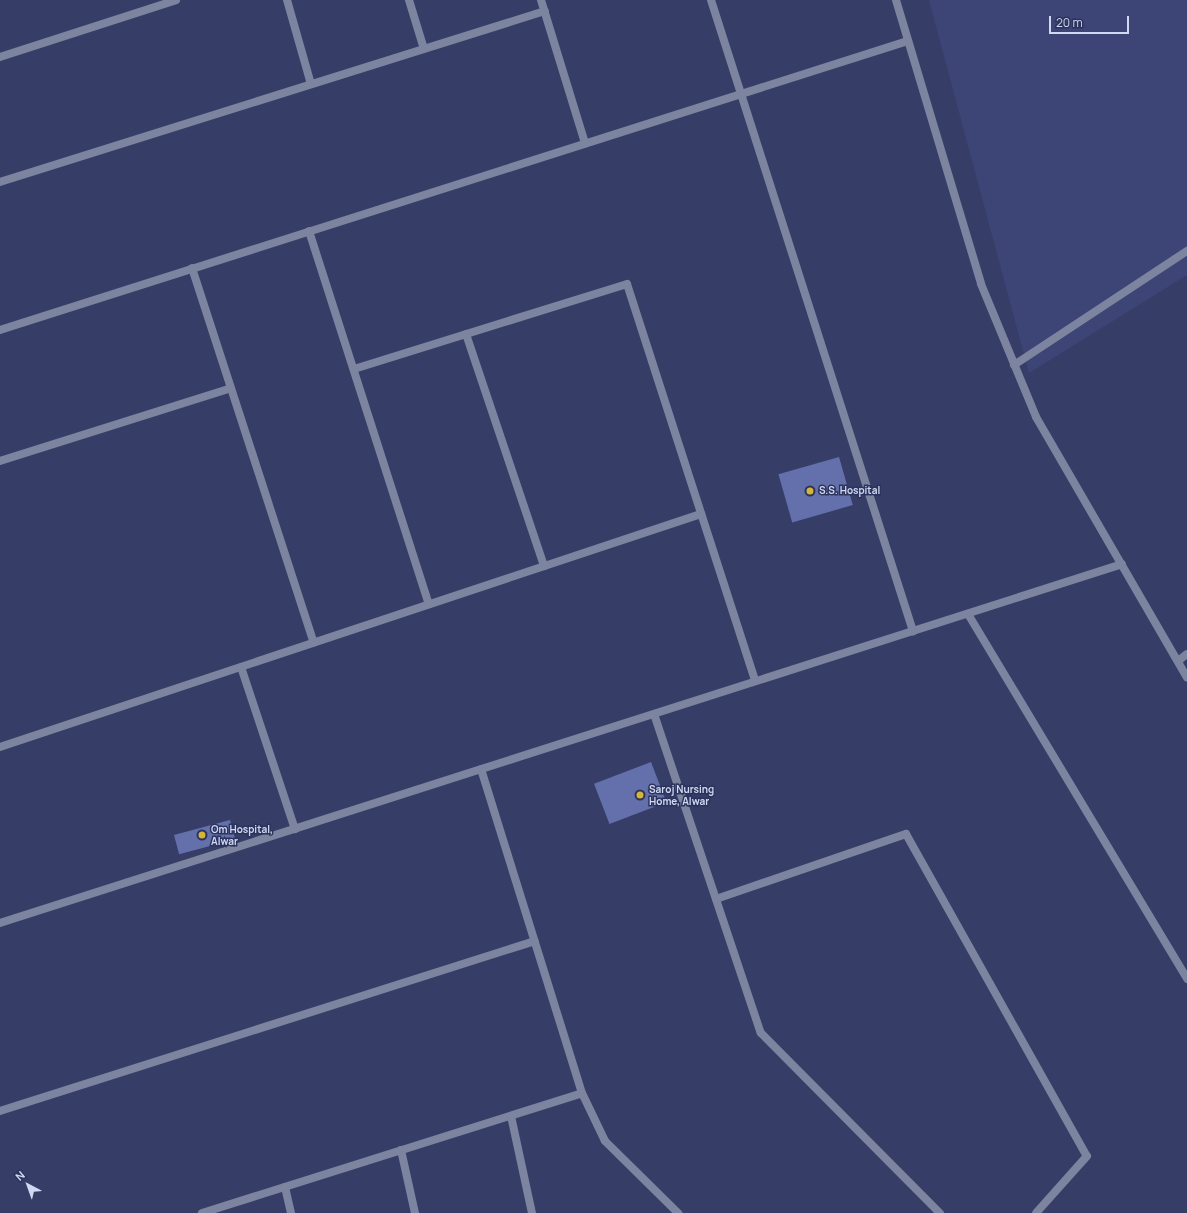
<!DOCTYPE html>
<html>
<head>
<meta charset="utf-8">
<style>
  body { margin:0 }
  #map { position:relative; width:1187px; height:1213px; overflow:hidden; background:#363e68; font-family:Manrope,sans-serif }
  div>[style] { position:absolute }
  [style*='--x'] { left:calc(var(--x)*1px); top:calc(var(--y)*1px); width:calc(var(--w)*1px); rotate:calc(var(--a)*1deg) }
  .built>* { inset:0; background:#3c4576 }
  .building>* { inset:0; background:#6470ab; transform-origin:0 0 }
  .service>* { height:8px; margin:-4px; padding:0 4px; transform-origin:4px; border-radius:4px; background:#7d849f }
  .minor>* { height:8px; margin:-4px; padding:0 4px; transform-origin:4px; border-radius:4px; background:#7d849f }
  .dots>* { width:11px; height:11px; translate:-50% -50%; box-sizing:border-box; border:2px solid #2c345d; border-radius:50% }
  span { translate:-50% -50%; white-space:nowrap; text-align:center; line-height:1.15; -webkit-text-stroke:3px #2c345d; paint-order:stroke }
  .poi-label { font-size:10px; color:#d1d8f2; font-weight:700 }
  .left { translate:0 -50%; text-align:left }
  .north { position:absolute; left:8px; top:1165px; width:40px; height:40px; -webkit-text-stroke:3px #2c345d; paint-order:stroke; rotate:319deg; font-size:11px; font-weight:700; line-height:16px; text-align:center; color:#d1d8f2 }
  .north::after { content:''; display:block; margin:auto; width:14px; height:18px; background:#d1d8f2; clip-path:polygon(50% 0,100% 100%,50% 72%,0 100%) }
  .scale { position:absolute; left:1049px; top:16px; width:80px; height:18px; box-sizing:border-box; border:2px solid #d1d8f2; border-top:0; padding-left:5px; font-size:12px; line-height:14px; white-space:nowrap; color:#d1d8f2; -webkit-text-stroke:3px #2c345d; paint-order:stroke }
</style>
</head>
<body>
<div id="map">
  <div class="built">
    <i style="clip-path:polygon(929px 0,1187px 0,1187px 275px,1029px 373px)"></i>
  </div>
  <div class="building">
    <i style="left:839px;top:457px;width:50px;height:63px;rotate:74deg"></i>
    <i style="left:651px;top:762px;width:43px;height:61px;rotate:69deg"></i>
    <i style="left:230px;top:820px;width:20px;height:58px;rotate:75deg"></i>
  </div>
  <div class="service">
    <i style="--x:287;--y:0;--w:87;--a:74.1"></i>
    <i style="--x:409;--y:0;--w:51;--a:73"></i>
    <i style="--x:541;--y:0;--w:150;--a:72.9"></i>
    <i style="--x:711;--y:0;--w:663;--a:72.25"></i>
    <i style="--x:0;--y:57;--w:185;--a:-17.9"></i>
    <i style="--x:0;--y:182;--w:571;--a:-17.42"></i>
    <i style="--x:309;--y:231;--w:392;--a:72.2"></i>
    <i style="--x:192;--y:268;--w:394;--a:72"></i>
    <i style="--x:466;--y:334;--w:245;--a:71.4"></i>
    <i style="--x:354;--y:369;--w:286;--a:-17.3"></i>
    <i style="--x:627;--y:284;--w:417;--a:72.1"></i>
    <i style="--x:0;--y:461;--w:242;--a:-17.5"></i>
    <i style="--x:968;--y:614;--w:426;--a:59"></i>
    <i style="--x:241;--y:667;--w:171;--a:71.6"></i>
    <i style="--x:0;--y:747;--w:739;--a:-18.39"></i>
    <i style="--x:716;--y:899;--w:201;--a:-18.9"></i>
    <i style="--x:906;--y:834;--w:369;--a:60.7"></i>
    <i style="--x:1087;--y:1156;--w:76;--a:131.8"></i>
  </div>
  <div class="minor">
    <i style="--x:896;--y:0;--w:296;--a:73.3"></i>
    <i style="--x:981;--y:284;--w:144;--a:67.5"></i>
    <i style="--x:1036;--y:417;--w:301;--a:59.9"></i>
    <i style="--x:0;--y:330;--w:953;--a:-17.66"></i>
    <i style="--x:1014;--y:365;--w:207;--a:-33.4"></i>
    <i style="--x:1178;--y:661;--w:11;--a:-38"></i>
    <i style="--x:654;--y:714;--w:336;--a:71.5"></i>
    <i style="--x:761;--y:1033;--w:254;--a:45.2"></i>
    <i style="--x:481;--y:769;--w:339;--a:72.7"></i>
    <i style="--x:582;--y:1093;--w:53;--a:64.4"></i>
    <i style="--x:605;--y:1141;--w:103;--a:44.6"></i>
    <i style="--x:0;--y:923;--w:1178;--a:-17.74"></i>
    <i style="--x:0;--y:1111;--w:561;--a:-17.63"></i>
    <i style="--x:511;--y:1116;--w:99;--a:77.8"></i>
    <i style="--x:401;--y:1150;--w:65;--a:77.5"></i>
    <i style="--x:285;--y:1187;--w:27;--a:77"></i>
    <i style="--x:202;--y:1213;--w:398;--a:-17.5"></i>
  </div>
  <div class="dots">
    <i style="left:810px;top:491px;background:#d6b534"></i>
    <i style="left:640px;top:795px;background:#d6b534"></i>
    <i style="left:202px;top:835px;background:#d6b534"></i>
  </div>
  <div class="poi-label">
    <span class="left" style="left:819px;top:491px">S.S. Hospital</span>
    <span class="left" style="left:649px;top:795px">Saroj Nursing<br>Home, Alwar</span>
    <span class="left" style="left:211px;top:835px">Om Hospital,<br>Alwar</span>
  </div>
  <div class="north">N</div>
  <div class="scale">20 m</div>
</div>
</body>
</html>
